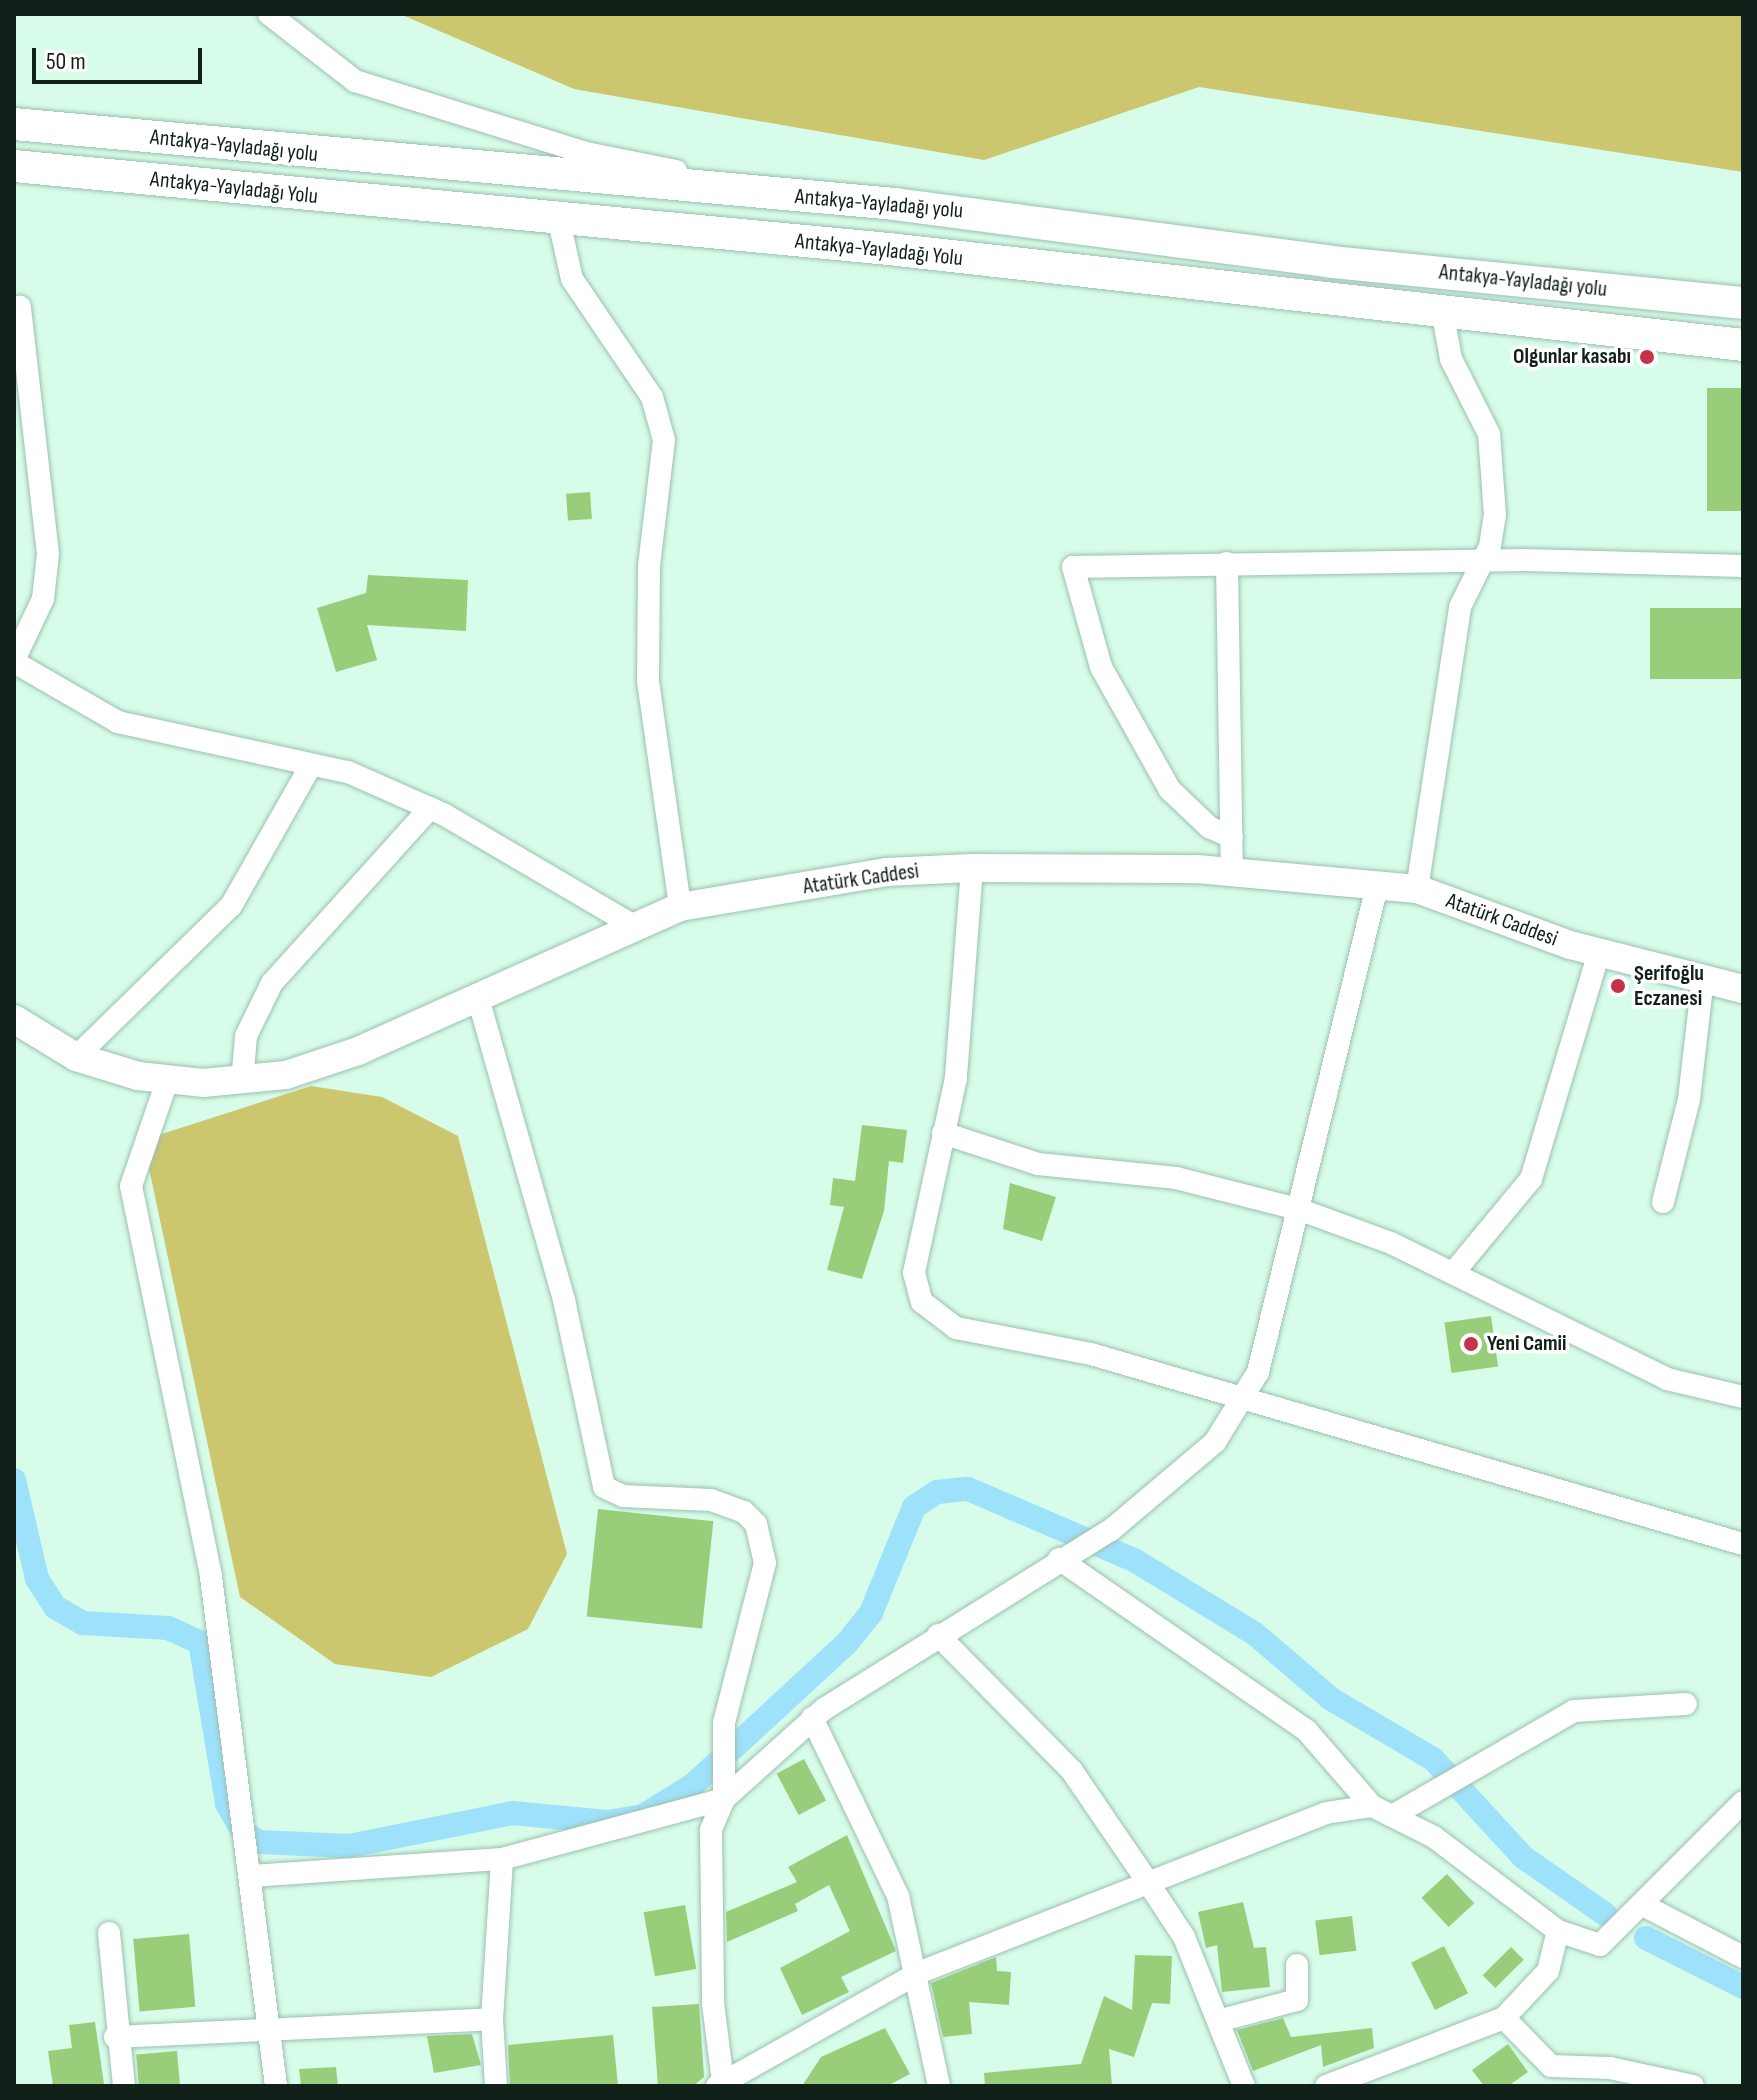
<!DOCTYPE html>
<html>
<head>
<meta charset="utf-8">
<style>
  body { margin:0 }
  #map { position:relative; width:1757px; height:2100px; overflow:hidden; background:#d7fcea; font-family:"Sofia Sans Condensed",sans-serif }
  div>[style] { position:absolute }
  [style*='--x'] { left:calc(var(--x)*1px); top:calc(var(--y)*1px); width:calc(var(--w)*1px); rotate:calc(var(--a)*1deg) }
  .green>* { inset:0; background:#ccc66f }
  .canal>* { height:24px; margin:-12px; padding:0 12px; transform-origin:12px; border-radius:12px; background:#9ee1fa }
  .building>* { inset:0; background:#98ce7a; transform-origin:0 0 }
  .roads { filter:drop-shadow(0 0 2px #9cc0af) drop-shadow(0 0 2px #9cc0af) }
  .minor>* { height:22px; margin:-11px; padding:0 11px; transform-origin:11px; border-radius:11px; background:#fff }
  .major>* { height:28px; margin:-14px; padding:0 14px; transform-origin:14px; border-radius:14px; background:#fff }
  .highway>* { height:32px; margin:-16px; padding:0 16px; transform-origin:16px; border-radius:16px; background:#fff }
  .dots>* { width:22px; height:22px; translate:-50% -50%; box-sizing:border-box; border:4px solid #fff; border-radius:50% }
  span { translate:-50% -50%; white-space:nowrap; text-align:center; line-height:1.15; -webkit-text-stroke:7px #fff; paint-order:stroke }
  .street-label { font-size:22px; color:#12201a }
  .poi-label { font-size:22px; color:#12201a; font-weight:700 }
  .right { translate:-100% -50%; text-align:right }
  .left { translate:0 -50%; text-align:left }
  .frame { position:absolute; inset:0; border:16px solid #12201a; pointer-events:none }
  .scale { position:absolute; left:32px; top:48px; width:170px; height:36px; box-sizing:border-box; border:4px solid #12201a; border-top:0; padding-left:10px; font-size:24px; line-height:28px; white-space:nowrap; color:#12201a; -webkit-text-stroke:6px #fff; paint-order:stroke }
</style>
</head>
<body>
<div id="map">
  <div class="green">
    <i style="clip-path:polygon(400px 14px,1743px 14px,1743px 172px,1199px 87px,984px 160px,574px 89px)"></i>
    <i style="clip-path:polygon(311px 1086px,382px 1097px,458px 1136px,567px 1554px,528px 1629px,431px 1677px,335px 1664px,240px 1597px,143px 1140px)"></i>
  </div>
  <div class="canal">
    <i style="--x:14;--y:1480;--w:102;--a:76.9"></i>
    <i style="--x:37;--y:1579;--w:33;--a:57"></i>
    <i style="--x:55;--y:1607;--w:32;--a:30"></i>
    <i style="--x:83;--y:1623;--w:85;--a:3.4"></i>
    <i style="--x:168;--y:1628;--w:35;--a:24"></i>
    <i style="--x:200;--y:1642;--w:164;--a:80.5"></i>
    <i style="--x:227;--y:1804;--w:32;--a:60"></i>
    <i style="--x:243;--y:1832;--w:19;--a:32"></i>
    <i style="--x:259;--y:1842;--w:90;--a:2.5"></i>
    <i style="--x:349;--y:1846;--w:166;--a:-11.4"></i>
    <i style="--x:512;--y:1813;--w:95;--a:5.4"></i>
    <i style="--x:607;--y:1822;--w:36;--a:-9"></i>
    <i style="--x:643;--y:1816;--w:59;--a:-31.8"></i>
    <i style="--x:693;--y:1785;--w:208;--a:-42.7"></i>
    <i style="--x:846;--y:1644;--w:40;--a:-51"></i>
    <i style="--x:871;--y:1613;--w:114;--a:-67.9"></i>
    <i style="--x:914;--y:1507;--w:27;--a:-33"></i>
    <i style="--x:937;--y:1492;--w:31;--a:-6"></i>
    <i style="--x:968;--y:1489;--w:181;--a:23.2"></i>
    <i style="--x:1134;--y:1560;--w:142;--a:31.4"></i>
    <i style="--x:1255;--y:1634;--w:100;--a:40.5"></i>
    <i style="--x:1331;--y:1699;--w:118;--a:30.5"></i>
    <i style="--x:1433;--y:1759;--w:133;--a:47.4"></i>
    <i style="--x:1523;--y:1857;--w:100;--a:34.8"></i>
    <i style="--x:1646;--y:1938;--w:109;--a:26.8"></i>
  </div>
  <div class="building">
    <i style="left:1707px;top:388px;width:36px;height:123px"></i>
    <i style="left:590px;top:492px;width:27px;height:24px;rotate:86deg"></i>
    <i style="clip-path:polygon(368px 575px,468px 580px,466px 631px,367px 625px,377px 660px,336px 672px,317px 608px,366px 593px)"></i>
    <i style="left:1743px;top:608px;width:71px;height:93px;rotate:90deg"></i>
    <i style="clip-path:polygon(862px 1125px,907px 1130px,903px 1163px,889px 1161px,884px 1211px,862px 1279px,827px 1270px,844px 1207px,830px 1205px,833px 1178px,855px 1181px)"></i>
    <i style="clip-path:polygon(1010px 1183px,1056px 1197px,1042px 1241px,1003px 1229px)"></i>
    <i style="left:1491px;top:1316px;width:51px;height:47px;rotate:82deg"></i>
    <i style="left:598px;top:1509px;width:116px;height:108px;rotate:6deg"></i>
    <i style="left:804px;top:1759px;width:47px;height:31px;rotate:62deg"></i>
    <i style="clip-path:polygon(847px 1835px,896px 1951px,841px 1977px,849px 1992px,802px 2015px,780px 1968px,850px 1931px,829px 1885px,795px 1904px,798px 1911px,727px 1942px,726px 1912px,797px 1882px,788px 1867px)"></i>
    <i style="left:1447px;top:1874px;width:40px;height:35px;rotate:47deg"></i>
    <i style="clip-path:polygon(1243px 1902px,1254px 1948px,1266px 1947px,1270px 1987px,1222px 1992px,1217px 1945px,1206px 1948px,1198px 1912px)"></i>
    <i style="left:685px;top:1905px;width:65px;height:42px;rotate:80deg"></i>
    <i style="left:1352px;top:1916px;width:35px;height:37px;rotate:83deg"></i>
    <i style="left:189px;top:1934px;width:73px;height:56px;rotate:85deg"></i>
    <i style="left:1444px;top:1946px;width:53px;height:37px;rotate:63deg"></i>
    <i style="left:1511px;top:1947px;width:18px;height:40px;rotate:45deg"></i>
    <i style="clip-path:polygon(1135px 1955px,1172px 1956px,1170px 2004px,1152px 2003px,1134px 2057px,1109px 2049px,1112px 2086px,985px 2086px,984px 2073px,1081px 2064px,1104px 1996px,1132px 2010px)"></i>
    <i style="clip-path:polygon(996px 1957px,997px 1971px,1011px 1972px,1009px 2005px,969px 2002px,972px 2034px,943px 2037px,931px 1983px)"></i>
    <i style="clip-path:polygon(699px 2004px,704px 2077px,693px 2086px,658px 2086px,652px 2007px)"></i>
    <i style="clip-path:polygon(1283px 2018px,1291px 2037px,1372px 2028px,1374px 2048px,1323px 2067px,1321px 2045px,1253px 2071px,1237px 2030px)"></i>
    <i style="clip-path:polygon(95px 2022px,104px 2084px,53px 2086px,48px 2051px,72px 2048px,69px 2025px)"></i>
    <i style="clip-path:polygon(885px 2028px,910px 2074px,887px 2086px,802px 2086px,821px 2057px)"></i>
    <i style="clip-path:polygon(472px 2034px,481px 2065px,434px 2073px,427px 2036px)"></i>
    <i style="clip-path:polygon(613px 2035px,618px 2086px,510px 2086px,508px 2045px)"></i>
    <i style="clip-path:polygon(1508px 2044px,1528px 2072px,1508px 2086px,1484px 2086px,1472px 2070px)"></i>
    <i style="left:177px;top:2051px;width:35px;height:41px;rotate:85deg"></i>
    <i style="clip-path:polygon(336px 2067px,338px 2086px,301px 2086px,299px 2069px)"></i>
  </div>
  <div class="roads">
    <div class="minor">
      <i style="--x:269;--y:14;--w:109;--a:37.9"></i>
      <i style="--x:355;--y:81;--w:242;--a:17.3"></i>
      <i style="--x:586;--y:153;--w:92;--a:11.3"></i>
      <i style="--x:559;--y:221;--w:59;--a:77.4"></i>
      <i style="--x:572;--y:279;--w:143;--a:55.9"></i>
      <i style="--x:652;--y:397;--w:45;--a:74.4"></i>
      <i style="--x:664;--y:440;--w:126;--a:96.8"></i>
      <i style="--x:649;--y:565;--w:116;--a:90.5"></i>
      <i style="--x:648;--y:681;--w:228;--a:81.9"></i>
      <i style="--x:1227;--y:563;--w:310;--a:89.1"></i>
      <i style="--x:14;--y:660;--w:68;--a:-64.6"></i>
      <i style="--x:43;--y:599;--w:45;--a:-83.7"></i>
      <i style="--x:48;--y:554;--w:249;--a:-96.5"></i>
      <i style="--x:14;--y:662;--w:120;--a:30"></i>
      <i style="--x:118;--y:722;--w:235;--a:12.3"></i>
      <i style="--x:348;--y:772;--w:106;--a:23.9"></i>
      <i style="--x:445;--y:815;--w:221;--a:30.4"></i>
      <i style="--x:1232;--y:837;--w:25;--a:-157"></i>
      <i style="--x:1209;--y:827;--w:54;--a:-136.5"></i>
      <i style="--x:1170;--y:790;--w:141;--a:-119.3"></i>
      <i style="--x:1101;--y:667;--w:104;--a:-105.6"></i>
      <i style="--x:1073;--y:567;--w:451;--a:-0.9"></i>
      <i style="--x:1524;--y:560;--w:219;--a:1.6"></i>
      <i style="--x:972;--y:868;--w:211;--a:94.4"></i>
      <i style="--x:956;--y:1078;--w:199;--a:102.2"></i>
      <i style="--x:914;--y:1273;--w:30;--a:75"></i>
      <i style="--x:922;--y:1302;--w:43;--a:37.4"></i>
      <i style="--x:956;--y:1328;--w:137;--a:10.9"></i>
      <i style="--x:1091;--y:1354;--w:679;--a:16.25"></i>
      <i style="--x:1417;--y:889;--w:285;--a:-81.3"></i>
      <i style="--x:1460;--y:607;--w:68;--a:-63.8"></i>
      <i style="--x:1490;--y:546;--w:31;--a:-81"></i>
      <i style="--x:1495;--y:515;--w:81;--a:-94.2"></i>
      <i style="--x:1489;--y:434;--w:84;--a:-116.9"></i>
      <i style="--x:1451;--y:359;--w:45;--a:-100.3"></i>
      <i style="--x:478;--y:998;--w:314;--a:74.1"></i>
      <i style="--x:564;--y:1300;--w:191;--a:77.9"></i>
      <i style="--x:604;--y:1487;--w:21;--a:25"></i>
      <i style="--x:623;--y:1496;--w:88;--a:2.6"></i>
      <i style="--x:711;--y:1500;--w:35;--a:20"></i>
      <i style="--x:744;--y:1512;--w:17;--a:45"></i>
      <i style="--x:756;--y:1524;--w:40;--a:77"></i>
      <i style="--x:765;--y:1563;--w:165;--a:104.4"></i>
      <i style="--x:724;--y:1723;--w:76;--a:90"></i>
      <i style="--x:724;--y:1799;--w:34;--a:113"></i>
      <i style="--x:711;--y:1830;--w:173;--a:89.3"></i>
      <i style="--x:713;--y:2003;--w:80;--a:82.8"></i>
      <i style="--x:76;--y:1057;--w:216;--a:-44.3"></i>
      <i style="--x:231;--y:906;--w:162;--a:-60.4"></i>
      <i style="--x:167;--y:1081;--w:111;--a:108.9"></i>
      <i style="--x:131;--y:1186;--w:399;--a:78.4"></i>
      <i style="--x:211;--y:1577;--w:513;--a:82.72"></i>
      <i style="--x:242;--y:1082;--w:46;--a:-85"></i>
      <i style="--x:246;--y:1036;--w:59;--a:-63.9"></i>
      <i style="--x:272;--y:983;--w:236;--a:-47.9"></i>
      <i style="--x:943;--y:1133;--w:100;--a:18.1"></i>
      <i style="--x:1038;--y:1164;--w:139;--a:5.8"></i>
      <i style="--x:1176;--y:1178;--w:126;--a:14.3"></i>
      <i style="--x:1298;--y:1209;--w:99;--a:20.1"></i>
      <i style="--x:1391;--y:1243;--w:308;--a:26.2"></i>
      <i style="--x:1667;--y:1379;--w:78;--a:13.3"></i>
      <i style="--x:1663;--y:1202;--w:106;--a:-75.8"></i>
      <i style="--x:1689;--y:1099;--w:122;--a:-83.4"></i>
      <i style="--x:1454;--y:1272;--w:121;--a:-50.4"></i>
      <i style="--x:1531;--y:1179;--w:237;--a:-73.3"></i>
      <i style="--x:1059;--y:1559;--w:302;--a:34.7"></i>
      <i style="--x:1307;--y:1731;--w:99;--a:49.1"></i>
      <i style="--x:938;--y:1635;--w:191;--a:45.4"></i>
      <i style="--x:1072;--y:1771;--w:137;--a:55.7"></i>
      <i style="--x:1149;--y:1884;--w:64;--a:56.6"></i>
      <i style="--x:1184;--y:1937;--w:161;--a:68.1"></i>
      <i style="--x:812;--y:1718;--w:198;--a:64.2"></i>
      <i style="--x:898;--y:1896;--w:194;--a:77.8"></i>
      <i style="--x:1392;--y:1816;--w:210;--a:-30"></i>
      <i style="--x:1574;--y:1711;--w:112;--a:-3.6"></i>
      <i style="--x:251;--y:1876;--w:252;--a:-3.9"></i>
      <i style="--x:1643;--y:1905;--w:113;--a:27.5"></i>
      <i style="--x:109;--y:1933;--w:154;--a:84.4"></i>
      <i style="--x:1504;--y:2018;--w:67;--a:45.6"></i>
      <i style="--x:1551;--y:2066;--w:59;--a:1.9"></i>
      <i style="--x:1610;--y:2068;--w:85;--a:12.2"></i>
      <i style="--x:1218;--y:2021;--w:82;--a:-14.9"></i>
      <i style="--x:1297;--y:2000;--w:35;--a:-90"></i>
      <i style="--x:115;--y:2037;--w:377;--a:-2.7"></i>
      <i style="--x:496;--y:2086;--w:67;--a:-93.4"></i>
      <i style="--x:492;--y:2019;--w:160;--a:-86.4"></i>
      <i style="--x:502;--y:1859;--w:230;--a:-15.1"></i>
      <i style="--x:724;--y:1799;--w:135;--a:-42"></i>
      <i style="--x:824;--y:1709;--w:338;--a:-32"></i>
      <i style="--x:1111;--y:1530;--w:136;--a:-40.2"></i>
      <i style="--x:1215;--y:1442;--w:82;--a:-58.4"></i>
      <i style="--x:1258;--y:1372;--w:500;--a:-76.24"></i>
      <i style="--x:717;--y:2086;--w:231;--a:-29.3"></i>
      <i style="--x:918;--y:1973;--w:438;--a:-21.4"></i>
      <i style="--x:1326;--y:1813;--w:47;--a:-8.7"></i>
      <i style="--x:1372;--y:1806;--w:69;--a:26.6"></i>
      <i style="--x:1434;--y:1837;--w:156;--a:37.2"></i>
      <i style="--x:1558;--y:1931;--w:44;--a:18.4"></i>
      <i style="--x:1600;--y:1945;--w:202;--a:-45"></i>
      <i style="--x:1326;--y:2086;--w:191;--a:-20.9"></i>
      <i style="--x:1504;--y:2018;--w:64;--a:-46.9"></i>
      <i style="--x:1548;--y:1971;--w:41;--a:-76"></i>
    </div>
    <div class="major">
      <i style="--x:14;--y:1019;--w:73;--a:31.5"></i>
      <i style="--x:76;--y:1057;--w:65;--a:17"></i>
      <i style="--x:138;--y:1076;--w:65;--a:6.1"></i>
      <i style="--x:203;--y:1083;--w:83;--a:-5.5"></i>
      <i style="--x:286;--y:1075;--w:76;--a:-18.4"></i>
      <i style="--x:358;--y:1051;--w:353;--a:-24.1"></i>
      <i style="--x:680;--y:907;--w:209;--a:-9.6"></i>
      <i style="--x:886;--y:872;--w:86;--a:-2.7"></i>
      <i style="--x:972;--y:868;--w:225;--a:0.3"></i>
      <i style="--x:1197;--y:869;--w:221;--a:5.2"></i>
      <i style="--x:1417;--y:889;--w:163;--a:20.1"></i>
      <i style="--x:1570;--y:945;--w:179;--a:14.3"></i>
    </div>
    <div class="highway">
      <i style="--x:14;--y:124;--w:884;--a:5.19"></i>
      <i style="--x:894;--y:204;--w:442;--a:7.5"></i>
      <i style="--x:1332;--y:262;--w:413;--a:5.7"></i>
      <i style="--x:14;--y:166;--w:879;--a:5.42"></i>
      <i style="--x:889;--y:249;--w:859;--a:6.41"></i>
    </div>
  </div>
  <div class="dots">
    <i style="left:1647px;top:357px;background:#c43449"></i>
    <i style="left:1618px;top:986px;background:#c43449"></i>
    <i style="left:1471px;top:1344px;background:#c43449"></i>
  </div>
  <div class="street-label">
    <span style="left:234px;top:146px;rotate:6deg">Antakya-Yayladağı yolu</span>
    <span style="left:234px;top:188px;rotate:6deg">Antakya-Yayladağı Yolu</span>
    <span style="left:879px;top:204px;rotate:5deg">Antakya-Yayladağı yolu</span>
    <span style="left:879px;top:250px;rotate:6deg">Antakya-Yayladağı Yolu</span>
    <span style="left:1523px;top:281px;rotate:6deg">Antakya-Yayladağı yolu</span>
    <span style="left:861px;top:879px;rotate:-8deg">Atatürk Caddesi</span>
    <span style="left:1502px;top:920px;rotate:20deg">Atatürk Caddesi</span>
  </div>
  <div class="poi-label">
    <span class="right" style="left:1631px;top:357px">Olgunlar kasabı</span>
    <span class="left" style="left:1634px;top:986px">Şerifoğlu<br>Eczanesi</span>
    <span class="left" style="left:1487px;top:1344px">Yeni Camii</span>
  </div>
  <div class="frame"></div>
  <div class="scale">50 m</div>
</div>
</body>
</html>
